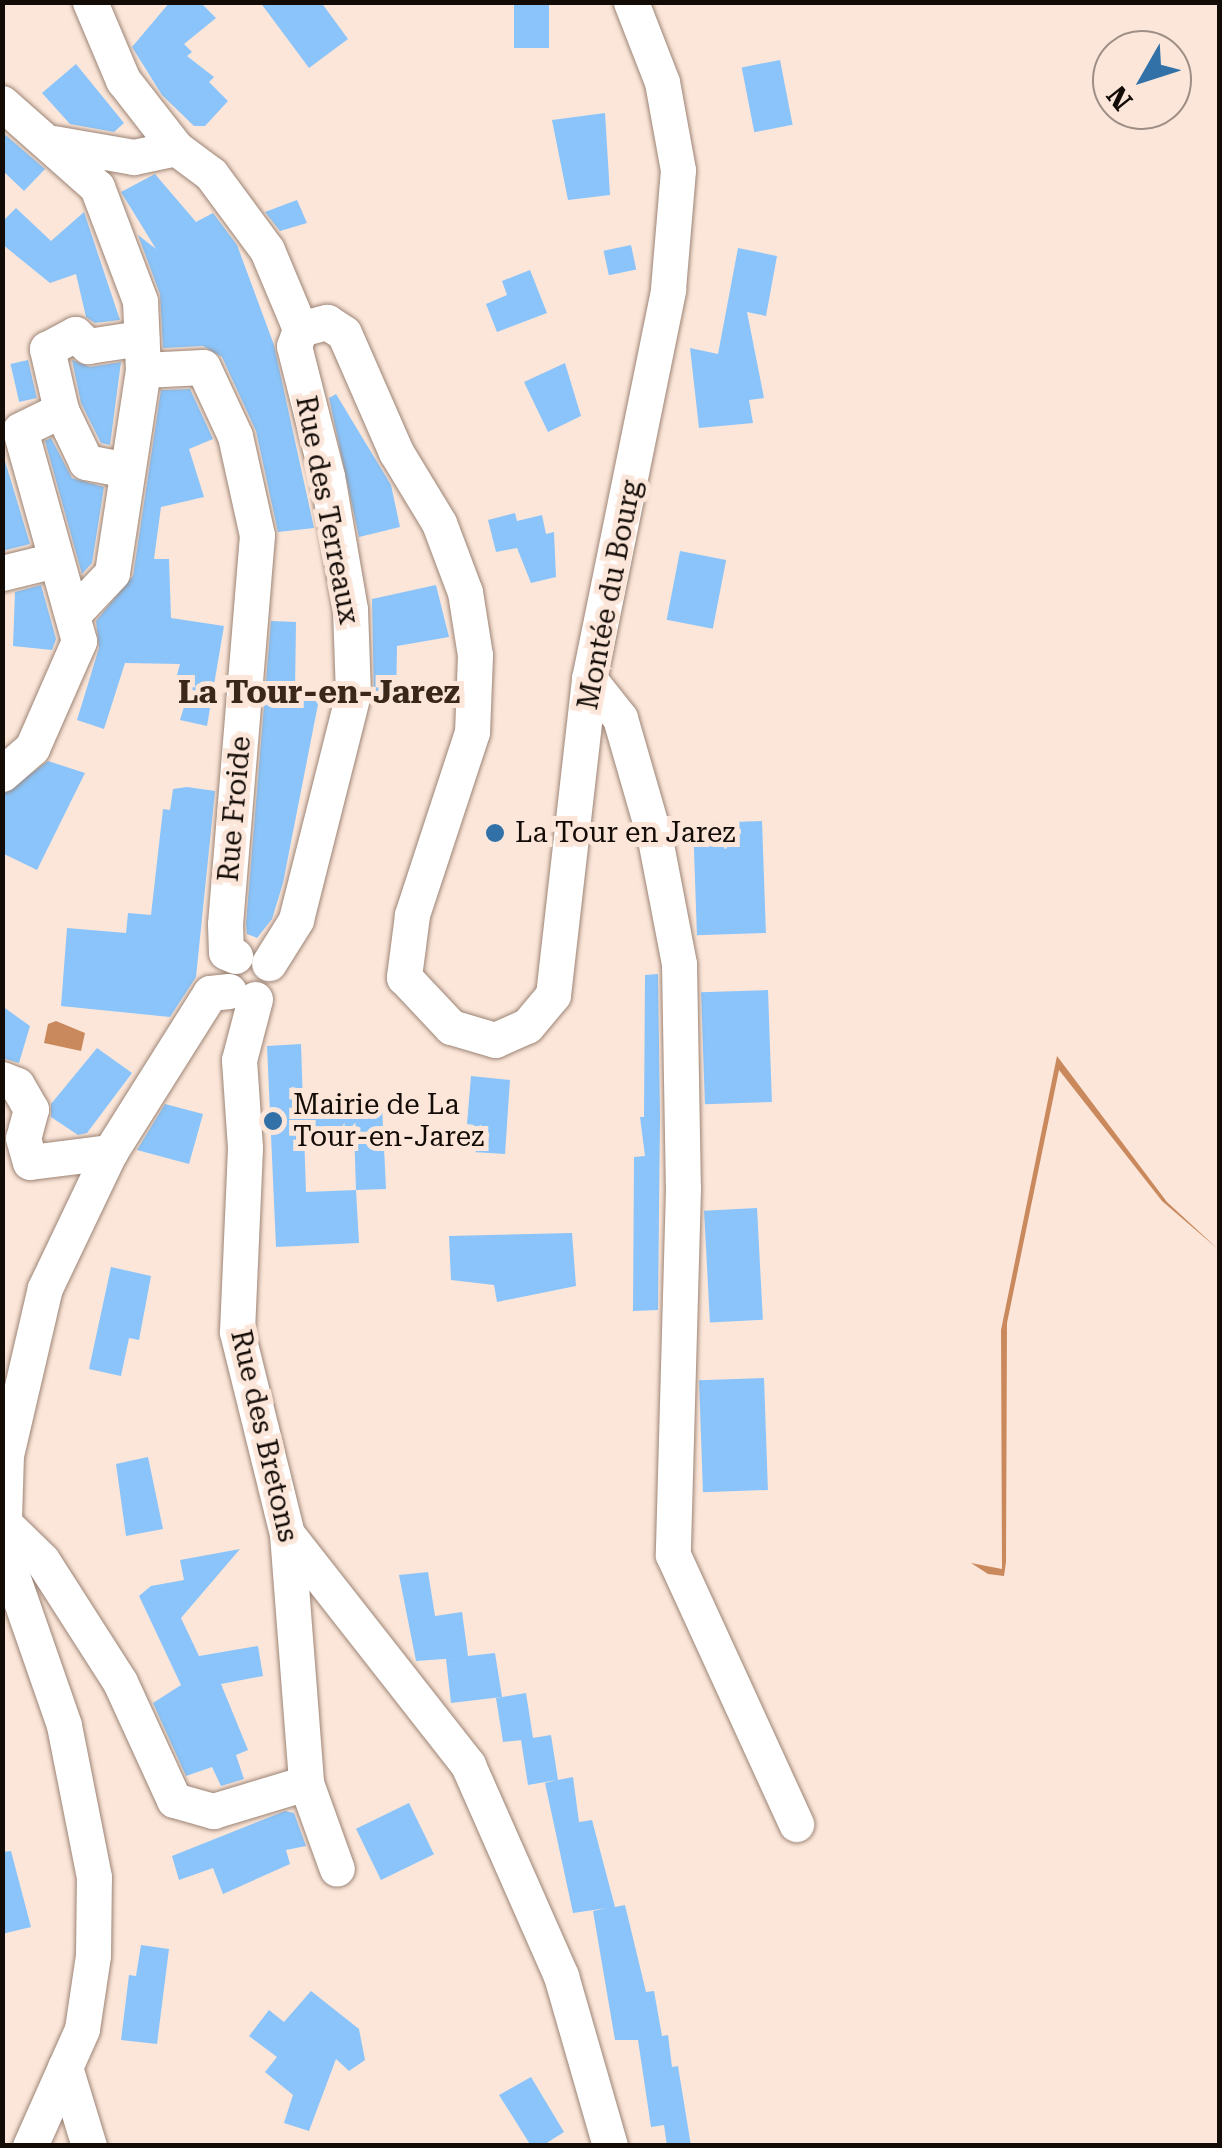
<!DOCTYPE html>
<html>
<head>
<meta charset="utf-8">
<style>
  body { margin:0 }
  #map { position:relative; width:1222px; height:2148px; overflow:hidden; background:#fbe6d9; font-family:"Roboto Serif",serif }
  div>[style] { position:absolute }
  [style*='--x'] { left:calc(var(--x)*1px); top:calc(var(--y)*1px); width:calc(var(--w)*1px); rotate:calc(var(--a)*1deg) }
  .water>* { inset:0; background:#c9895d }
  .building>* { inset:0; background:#8ac4fa; transform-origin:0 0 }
  .roads { filter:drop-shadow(0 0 2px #9c8475) drop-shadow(0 0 2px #9c8475) }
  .street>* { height:35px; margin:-17.5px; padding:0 17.5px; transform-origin:17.5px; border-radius:17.5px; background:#fff }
  .dots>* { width:28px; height:28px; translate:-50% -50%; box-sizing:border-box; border:5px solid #fbe6d9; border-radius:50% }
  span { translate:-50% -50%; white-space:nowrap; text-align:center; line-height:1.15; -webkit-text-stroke:10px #fbe6d9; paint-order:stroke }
  .street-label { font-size:28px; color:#130b06 }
  .poi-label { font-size:28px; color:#130b06 }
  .left { translate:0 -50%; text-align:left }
  .quarter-label { font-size:32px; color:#3a271a; font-weight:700 }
  .frame { position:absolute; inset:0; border:5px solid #130b06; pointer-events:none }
  .north { position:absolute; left:1092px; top:30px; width:100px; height:100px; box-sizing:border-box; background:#fbe6d9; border:2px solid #9e8e85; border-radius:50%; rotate:231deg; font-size:28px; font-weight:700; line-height:40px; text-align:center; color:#130b06 }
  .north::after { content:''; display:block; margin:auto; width:35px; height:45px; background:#3171a8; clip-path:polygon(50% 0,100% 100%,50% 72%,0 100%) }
</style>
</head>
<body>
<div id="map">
  <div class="water">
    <i style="clip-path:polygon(56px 1021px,85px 1033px,81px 1051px,44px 1043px,48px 1024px)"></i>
    <i style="clip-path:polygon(1057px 1056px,1167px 1202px,1219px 1250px,1162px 1201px,1059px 1070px,1007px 1323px,1006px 1562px,1004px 1576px,988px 1574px,971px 1563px,1002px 1569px,1001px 1330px)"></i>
  </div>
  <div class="building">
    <i style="clip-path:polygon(170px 2px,200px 2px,216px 18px,184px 44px,192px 52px,187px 56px,214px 77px,209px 82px,228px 101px,205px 126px,194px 126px,162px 95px,132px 47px)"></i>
    <i style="clip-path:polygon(260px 2px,321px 2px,348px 39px,309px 68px)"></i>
    <i style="left:514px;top:2px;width:35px;height:46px"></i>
    <i style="left:780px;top:60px;width:66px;height:39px;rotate:79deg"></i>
    <i style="clip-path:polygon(76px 64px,124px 123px,114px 132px,70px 124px,42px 93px)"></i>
    <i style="clip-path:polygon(605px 113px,610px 195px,568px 200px,552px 120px)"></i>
    <i style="clip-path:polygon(2px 132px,45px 169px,24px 191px,2px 170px)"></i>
    <i style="clip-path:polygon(155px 174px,196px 222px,213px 213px,237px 245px,274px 345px,314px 528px,278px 532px,256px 431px,222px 357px,203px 346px,163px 348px,160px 294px,138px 235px,156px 249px,121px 192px)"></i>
    <i style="clip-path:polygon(297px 200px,307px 223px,280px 231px,265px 212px)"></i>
    <i style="clip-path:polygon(16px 208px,51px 241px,84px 212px,120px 320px,95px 323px,86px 317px,76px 274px,50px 283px,2px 244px,2px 222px)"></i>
    <i style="left:631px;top:245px;width:25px;height:28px;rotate:78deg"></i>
    <i style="clip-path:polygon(738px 248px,777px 256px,766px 316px,747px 312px,764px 398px,749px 400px,753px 423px,699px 428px,690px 348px,718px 354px)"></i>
    <i style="clip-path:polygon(530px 270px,547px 313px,497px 332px,486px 304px,507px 295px,502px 281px)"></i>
    <i style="left:28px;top:360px;width:39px;height:18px;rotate:77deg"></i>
    <i style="clip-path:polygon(72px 360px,90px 367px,121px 362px,110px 445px,101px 443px,81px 403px)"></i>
    <i style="clip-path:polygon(565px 363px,581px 416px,548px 432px,524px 382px)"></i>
    <i style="clip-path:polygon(190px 389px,213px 439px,189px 449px,204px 497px,161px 507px,154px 559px,169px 559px,171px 618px,224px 626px,207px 726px,180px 720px,191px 684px,175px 682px,180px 664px,125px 663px,104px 729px,77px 720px,99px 648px,96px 621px,133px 576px,161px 390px)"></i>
    <i style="clip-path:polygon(336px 394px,391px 485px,400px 527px,359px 537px,329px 398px)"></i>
    <i style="clip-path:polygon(51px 438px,72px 478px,104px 487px,92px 563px,82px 574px,45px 441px)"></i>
    <i style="clip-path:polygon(2px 451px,30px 544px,2px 551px)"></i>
    <i style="clip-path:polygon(515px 513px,517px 521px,542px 515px,546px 534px,554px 532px,556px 577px,531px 583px,517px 548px,496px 552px,488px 520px)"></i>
    <i style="left:680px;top:551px;width:47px;height:70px;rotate:11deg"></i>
    <i style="clip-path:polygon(41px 585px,56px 639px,52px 650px,13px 646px,15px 592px)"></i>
    <i style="clip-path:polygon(436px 585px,449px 637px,397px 646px,396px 700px,374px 699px,372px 599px)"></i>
    <i style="clip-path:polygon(271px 621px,296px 622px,295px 692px,320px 694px,283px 883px,272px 919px,257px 938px,247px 934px,246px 924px)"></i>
    <i style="clip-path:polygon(48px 761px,85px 773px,37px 870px,2px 853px,2px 795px)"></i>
    <i style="clip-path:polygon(187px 787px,215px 791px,196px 977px,170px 1017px,61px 1006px,67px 928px,126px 933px,128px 913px,151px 915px,163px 809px,170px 810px,173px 789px)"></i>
    <i style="left:762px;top:821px;width:112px;height:69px;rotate:88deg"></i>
    <i style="clip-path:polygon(658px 974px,660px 1117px,644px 1117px,645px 975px)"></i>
    <i style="left:768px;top:990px;width:112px;height:67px;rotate:88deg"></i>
    <i style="clip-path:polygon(2px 1006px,30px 1026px,19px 1063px,2px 1058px)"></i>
    <i style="clip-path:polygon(evenodd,301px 1044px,303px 1104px,353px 1118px,352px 1107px,382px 1106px,386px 1189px,356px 1190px,359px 1243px,276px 1247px,267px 1046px,301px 1044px,354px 1130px,356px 1190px,306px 1192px,304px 1133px,354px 1130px)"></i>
    <i style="clip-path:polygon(97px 1048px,132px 1073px,87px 1133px,78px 1135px,51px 1117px,51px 1104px)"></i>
    <i style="clip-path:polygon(471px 1076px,510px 1080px,505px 1154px,473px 1152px,474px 1125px,467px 1124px)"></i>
    <i style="clip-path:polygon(165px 1104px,203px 1114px,189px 1164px,137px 1150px)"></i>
    <i style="clip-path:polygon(640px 1117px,660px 1117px,658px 1310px,633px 1311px,634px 1157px,645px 1156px)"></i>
    <i style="left:757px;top:1208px;width:112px;height:53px;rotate:87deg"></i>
    <i style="clip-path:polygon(572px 1233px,576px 1286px,497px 1302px,494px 1285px,451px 1280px,449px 1236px)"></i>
    <i style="clip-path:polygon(111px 1267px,151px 1276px,139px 1340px,129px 1338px,121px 1376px,89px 1369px)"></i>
    <i style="left:764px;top:1378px;width:112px;height:65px;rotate:88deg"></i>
    <i style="clip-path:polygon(148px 1457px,163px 1529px,126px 1536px,116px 1464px)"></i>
    <i style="clip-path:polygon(240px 1549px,181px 1618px,199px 1656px,258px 1646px,263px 1676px,221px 1684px,248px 1750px,236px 1755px,244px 1779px,221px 1786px,212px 1767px,186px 1776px,153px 1703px,181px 1685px,139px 1596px,151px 1586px,184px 1580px,180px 1560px)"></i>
    <i style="clip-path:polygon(428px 1572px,435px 1616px,462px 1612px,468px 1656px,495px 1653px,502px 1697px,451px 1703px,446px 1659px,458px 1658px,416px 1661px,399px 1575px)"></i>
    <i style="clip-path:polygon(526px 1693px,533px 1738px,551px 1735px,558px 1780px,573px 1777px,579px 1822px,567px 1824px,592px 1820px,615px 1907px,625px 1905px,646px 1992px,654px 1991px,662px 2036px,668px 2035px,672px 2067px,678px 2066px,691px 2146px,667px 2146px,664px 2125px,651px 2127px,638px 2040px,615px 2040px,593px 1911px,607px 1908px,573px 1913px,545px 1783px,557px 1780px,528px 1785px,521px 1740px,532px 1739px,503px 1742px,496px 1698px)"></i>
    <i style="left:409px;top:1803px;width:57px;height:59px;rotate:64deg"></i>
    <i style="clip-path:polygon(285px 1811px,294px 1813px,306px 1846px,286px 1850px,290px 1864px,223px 1894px,213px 1868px,179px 1880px,172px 1856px)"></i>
    <i style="clip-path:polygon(11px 1851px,31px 1927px,2px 1934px,2px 1852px)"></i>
    <i style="clip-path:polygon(141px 1945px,169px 1949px,157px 2044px,121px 2040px,129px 1975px,136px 1976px)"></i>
    <i style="clip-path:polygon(311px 1991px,359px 2029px,365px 2060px,349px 2071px,336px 2059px,309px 2131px,284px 2123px,293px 2095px,265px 2072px,277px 2057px,249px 2036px,269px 2010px,284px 2022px)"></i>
    <i style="clip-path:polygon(531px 2077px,564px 2132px,542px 2146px,531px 2146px,499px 2095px)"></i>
  </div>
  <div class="roads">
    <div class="street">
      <i style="--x:90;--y:2;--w:85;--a:67.1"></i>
      <i style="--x:123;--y:80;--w:86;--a:52.1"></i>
      <i style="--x:176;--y:148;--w:44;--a:36.6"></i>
      <i style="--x:211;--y:174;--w:94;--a:53.6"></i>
      <i style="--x:267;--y:250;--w:86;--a:67.3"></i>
      <i style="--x:300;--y:329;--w:18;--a:109"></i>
      <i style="--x:294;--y:346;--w:134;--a:75.8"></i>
      <i style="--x:327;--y:476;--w:135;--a:80.2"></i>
      <i style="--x:350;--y:609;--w:85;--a:88"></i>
      <i style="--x:353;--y:694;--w:233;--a:104.2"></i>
      <i style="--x:296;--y:920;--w:51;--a:122.1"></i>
      <i style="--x:2;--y:103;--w:127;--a:41.5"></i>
      <i style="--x:97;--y:187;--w:122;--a:69.3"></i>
      <i style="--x:140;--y:301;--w:69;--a:87.5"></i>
      <i style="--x:143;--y:370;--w:205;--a:98.7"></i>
      <i style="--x:112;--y:573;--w:55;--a:133.5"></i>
      <i style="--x:53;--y:143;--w:82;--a:9.8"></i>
      <i style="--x:134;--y:157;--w:43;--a:-12.1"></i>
      <i style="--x:300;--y:329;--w:28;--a:-15"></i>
      <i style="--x:327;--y:322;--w:20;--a:33"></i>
      <i style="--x:344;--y:333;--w:130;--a:66.4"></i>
      <i style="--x:396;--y:452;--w:83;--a:58.8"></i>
      <i style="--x:439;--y:523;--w:74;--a:69.4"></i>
      <i style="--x:465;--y:592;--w:64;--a:81"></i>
      <i style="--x:475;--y:655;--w:77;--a:92.2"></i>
      <i style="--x:472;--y:732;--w:193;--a:108.2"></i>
      <i style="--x:412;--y:915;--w:63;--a:97.4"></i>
      <i style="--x:404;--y:977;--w:69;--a:46.8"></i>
      <i style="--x:451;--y:1027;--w:46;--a:16.5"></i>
      <i style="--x:495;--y:1040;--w:35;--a:-24"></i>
      <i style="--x:527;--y:1026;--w:40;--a:-50"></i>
      <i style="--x:553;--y:995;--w:318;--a:-83.5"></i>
      <i style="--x:589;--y:679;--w:398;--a:-78.5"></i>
      <i style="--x:668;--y:289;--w:119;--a:-85.2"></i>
      <i style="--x:678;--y:170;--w:89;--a:-100.3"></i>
      <i style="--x:662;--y:82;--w:86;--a:-111.2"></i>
      <i style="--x:143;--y:370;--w:60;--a:-2.9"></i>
      <i style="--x:203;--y:367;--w:76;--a:65.1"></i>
      <i style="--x:235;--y:436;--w:101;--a:77.5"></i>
      <i style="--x:257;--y:535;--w:390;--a:94.7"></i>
      <i style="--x:225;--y:924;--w:28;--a:88"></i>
      <i style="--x:226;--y:952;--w:10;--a:24"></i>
      <i style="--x:127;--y:470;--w:42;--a:-169"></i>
      <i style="--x:86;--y:462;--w:58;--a:-115.7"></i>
      <i style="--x:61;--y:410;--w:63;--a:-102.9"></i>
      <i style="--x:47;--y:349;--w:32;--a:-28"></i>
      <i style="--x:75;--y:334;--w:18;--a:43"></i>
      <i style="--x:88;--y:346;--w:54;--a:-8.6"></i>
      <i style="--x:2;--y:573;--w:55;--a:-13.8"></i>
      <i style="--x:589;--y:679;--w:50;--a:51.5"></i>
      <i style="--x:620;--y:718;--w:126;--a:73.9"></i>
      <i style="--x:655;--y:839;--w:127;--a:79.1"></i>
      <i style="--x:679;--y:964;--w:224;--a:89"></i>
      <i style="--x:683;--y:1188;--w:367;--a:91.6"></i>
      <i style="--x:673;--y:1555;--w:296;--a:65.4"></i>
      <i style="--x:2;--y:774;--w:40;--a:-41"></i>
      <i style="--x:32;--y:748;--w:117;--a:-66.3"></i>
      <i style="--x:79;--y:641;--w:219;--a:-105.6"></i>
      <i style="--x:20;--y:430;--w:46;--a:-26"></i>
      <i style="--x:255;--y:999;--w:63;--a:104.7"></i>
      <i style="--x:239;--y:1060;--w:88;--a:86.1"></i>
      <i style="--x:245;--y:1148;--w:184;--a:92.5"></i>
      <i style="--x:237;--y:1332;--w:208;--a:76.1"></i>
      <i style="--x:287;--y:1534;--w:250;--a:85.6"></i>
      <i style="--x:306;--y:1783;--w:91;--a:70.2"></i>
      <i style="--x:2;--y:1079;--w:16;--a:22"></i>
      <i style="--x:17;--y:1085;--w:28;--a:60"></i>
      <i style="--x:31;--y:1109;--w:30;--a:105"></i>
      <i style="--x:23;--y:1138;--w:25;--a:74"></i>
      <i style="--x:30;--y:1162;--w:81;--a:-7.1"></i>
      <i style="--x:4;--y:1523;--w:53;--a:44.2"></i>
      <i style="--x:42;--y:1560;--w:145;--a:57.4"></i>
      <i style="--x:120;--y:1682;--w:130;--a:65.4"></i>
      <i style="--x:174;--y:1800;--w:41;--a:15.8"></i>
      <i style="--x:213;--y:1811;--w:97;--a:-16.8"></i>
      <i style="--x:291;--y:1539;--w:287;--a:51.9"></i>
      <i style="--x:468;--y:1765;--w:231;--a:66.2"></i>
      <i style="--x:561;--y:1976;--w:177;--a:73.9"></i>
      <i style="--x:65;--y:2067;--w:83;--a:73.1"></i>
      <i style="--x:30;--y:2146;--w:128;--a:-66"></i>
      <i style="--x:82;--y:2029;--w:75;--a:-81.5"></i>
      <i style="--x:93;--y:1955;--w:78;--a:-89.3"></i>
      <i style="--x:94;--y:1877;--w:155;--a:-101.2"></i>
      <i style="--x:64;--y:1725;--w:185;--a:-109.2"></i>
      <i style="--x:3;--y:1550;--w:95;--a:-88.2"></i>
      <i style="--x:6;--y:1455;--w:171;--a:-76.9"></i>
      <i style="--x:45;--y:1288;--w:151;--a:-64.5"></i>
      <i style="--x:110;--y:1152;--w:188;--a:-57.8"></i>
      <i style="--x:210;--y:993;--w:19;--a:-6"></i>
    </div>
  </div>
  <div class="dots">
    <i style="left:495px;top:833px;background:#3171a8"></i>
    <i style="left:273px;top:1121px;background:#3171a8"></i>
  </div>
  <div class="street-label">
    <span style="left:327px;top:510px;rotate:79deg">Rue des Terreaux</span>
    <span style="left:610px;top:595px;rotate:-79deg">Montée du Bourg</span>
    <span style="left:235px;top:809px;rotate:-85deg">Rue Froide</span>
    <span style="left:264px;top:1436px;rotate:77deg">Rue des Bretons</span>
  </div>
  <div class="poi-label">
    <span class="left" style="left:515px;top:833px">La Tour en Jarez</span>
    <span class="left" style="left:293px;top:1121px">Mairie de La<br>Tour-en-Jarez</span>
  </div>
  <div class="quarter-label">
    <span style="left:319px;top:692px">La Tour-en-Jarez</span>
  </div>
  <div class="frame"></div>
  <div class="north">N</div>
</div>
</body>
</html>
